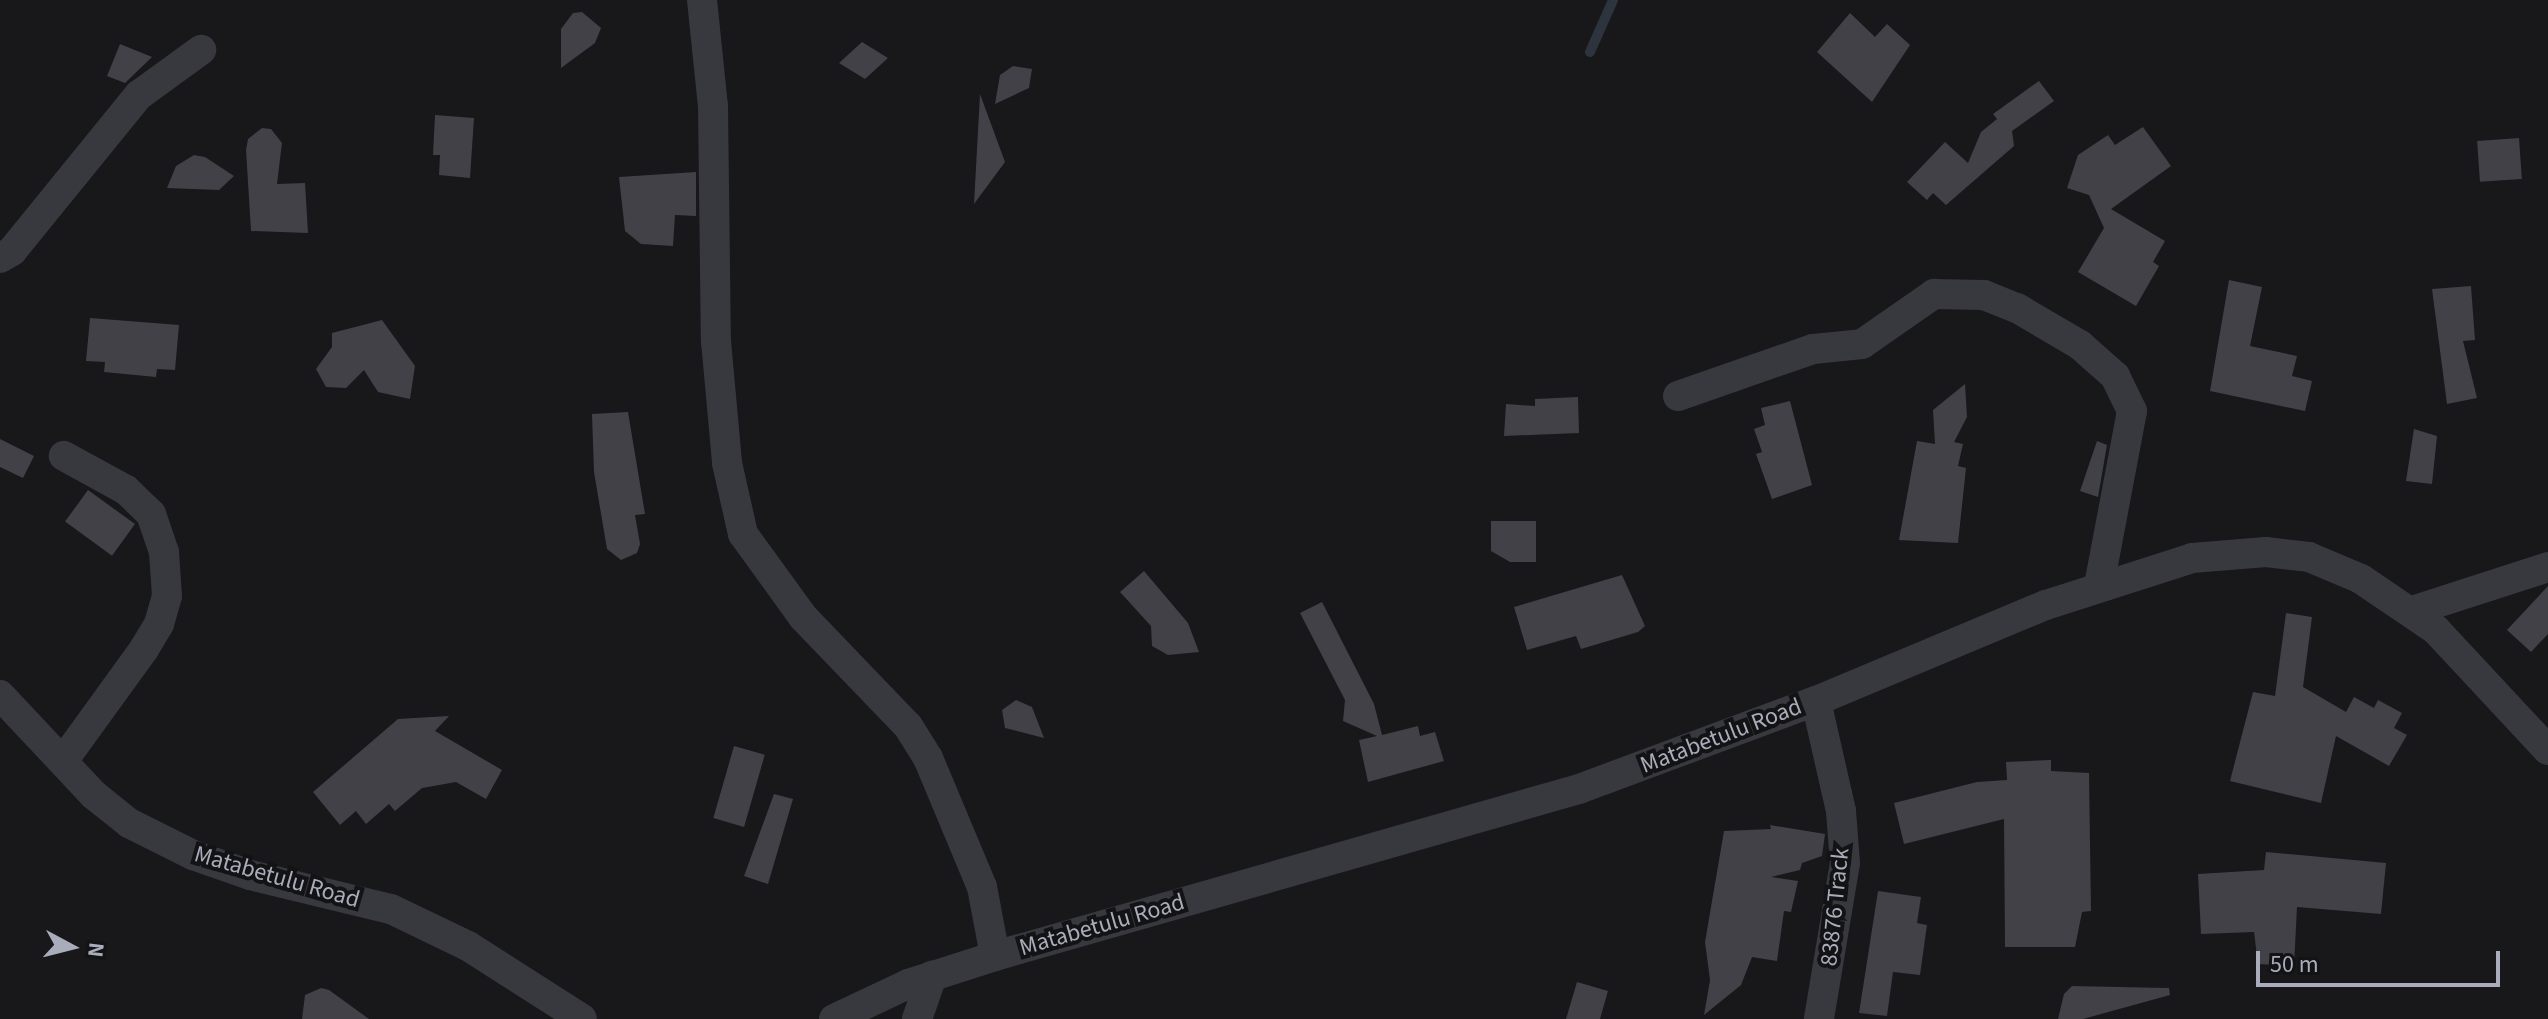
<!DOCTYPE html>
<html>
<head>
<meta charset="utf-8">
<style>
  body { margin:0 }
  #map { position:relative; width:2548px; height:1019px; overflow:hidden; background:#18171a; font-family:"Source Sans 3",sans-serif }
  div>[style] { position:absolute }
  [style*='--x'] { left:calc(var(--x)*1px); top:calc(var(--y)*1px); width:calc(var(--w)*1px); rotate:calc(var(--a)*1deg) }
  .stream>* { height:10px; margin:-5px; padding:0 5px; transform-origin:5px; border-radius:5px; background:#2d343e }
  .building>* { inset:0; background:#424147; transform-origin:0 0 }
  .minor>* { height:30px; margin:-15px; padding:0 15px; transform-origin:15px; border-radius:15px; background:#38393f }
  span { translate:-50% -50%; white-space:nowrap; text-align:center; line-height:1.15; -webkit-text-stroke:8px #131215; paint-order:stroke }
  .street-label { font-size:24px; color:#a9acba }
  .north { position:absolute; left:32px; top:907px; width:80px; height:80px; -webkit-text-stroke:6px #131215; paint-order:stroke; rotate:97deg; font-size:22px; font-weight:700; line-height:32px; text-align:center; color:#a9acba }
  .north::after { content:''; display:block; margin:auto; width:28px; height:36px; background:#a9acba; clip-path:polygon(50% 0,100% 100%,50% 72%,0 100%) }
  .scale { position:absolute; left:2256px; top:951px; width:244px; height:36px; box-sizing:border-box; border:4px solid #a9acba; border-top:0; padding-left:10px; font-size:24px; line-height:28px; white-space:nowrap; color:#a9acba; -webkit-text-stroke:6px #131215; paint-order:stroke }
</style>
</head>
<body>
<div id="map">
  <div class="stream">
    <i style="--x:1590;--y:52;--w:57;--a:-66.1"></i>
  </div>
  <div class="building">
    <i style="clip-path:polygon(582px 12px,601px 28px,595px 43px,561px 68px,561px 29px,573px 13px)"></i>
    <i style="clip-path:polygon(1850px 13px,1875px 37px,1887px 24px,1910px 45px,1872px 102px,1817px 52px)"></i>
    <i style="clip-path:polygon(862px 42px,888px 58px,865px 79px,839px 63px)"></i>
    <i style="clip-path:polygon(120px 44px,152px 57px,125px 83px,107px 76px)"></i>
    <i style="clip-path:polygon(1013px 66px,1032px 69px,1029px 88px,995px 104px,1000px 75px)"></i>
    <i style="clip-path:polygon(2039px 81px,2054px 101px,2012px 131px,2014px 146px,1946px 205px,1933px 193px,1927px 200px,1907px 182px,1945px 142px,1968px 163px,1981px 132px,1997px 119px,1993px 114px)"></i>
    <i style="clip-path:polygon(980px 94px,1005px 162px,974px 204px)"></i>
    <i style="clip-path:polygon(435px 115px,474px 118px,470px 178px,439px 175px,440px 155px,433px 155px)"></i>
    <i style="clip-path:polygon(2143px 127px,2171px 166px,2111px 209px,2165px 241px,2153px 262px,2159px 266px,2136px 306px,2078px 272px,2104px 228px,2089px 195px,2067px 188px,2078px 155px,2108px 135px,2115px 145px)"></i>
    <i style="clip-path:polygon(262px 128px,271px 129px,282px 143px,277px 184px,305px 183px,308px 233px,251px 231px,246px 150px,248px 139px)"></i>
    <i style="left:2519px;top:138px;width:41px;height:42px;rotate:86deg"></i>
    <i style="clip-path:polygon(194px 155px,205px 157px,234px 176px,219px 190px,167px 188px,176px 166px)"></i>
    <i style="clip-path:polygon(696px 172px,696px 216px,675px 215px,673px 246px,641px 244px,625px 231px,619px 177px)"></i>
    <i style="clip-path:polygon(2229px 280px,2262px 287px,2250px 346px,2297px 356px,2292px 376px,2312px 381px,2305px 411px,2210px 391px)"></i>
    <i style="clip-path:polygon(2471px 286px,2475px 340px,2463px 341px,2477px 398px,2447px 404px,2432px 289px)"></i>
    <i style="clip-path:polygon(90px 318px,179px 325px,175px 370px,157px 369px,156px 377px,104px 372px,105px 362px,86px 361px)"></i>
    <i style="clip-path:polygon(382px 320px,415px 366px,410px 399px,378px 392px,364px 370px,346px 388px,326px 387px,316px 369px,332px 347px,332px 333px)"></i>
    <i style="clip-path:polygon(1965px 384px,1967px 417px,1954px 442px,1963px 444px,1958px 466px,1966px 468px,1958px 543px,1899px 540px,1917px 441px,1935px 444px,1933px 410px)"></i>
    <i style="clip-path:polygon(1578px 397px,1579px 433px,1504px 436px,1506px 404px,1535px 406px,1535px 399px)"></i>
    <i style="clip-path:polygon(1790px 401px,1812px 485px,1772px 499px,1756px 454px,1762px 452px,1754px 429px,1765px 425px,1761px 408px)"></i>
    <i style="clip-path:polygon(628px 412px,645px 514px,635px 515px,640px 544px,637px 553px,621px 560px,607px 549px,594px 472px,592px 414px)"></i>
    <i style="clip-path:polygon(2414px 429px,2437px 436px,2432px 484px,2406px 481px)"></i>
    <i style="clip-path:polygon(0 439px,34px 456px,23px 478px,0 467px)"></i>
    <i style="clip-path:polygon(2097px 441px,2107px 445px,2098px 497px,2080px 491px)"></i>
    <i style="left:88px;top:490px;width:58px;height:39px;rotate:36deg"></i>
    <i style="clip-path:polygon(1491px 521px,1536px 521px,1536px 562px,1510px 562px,1491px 551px)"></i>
    <i style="clip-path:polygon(1144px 571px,1188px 623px,1199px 652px,1168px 655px,1152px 646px,1151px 626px,1120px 592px)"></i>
    <i style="clip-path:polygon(1622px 575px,1645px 626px,1638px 632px,1581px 649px,1576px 636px,1527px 650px,1514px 607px)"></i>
    <i style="clip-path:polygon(2548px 586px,2548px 634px,2531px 652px,2507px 630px)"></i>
    <i style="clip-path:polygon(1322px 602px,1374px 704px,1382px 735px,1418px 726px,1420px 736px,1435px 732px,1444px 761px,1368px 782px,1359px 740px,1377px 736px,1343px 721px,1345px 700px,1300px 613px)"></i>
    <i style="clip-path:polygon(2286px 613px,2312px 617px,2303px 687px,2346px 712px,2354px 697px,2374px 708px,2378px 700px,2402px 713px,2394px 728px,2407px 735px,2389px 766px,2336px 736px,2321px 803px,2230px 781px,2253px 692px,2275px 696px)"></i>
    <i style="clip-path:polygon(1016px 700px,1032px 707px,1044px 738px,1005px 728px,1002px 710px)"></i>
    <i style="clip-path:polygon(449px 716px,435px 731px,502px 770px,486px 799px,456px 782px,422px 788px,395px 811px,389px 804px,366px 824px,356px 811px,340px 825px,313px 792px,398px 719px)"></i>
    <i style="left:734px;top:746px;width:32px;height:75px;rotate:16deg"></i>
    <i style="clip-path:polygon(2051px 760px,2051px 771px,2089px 773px,2091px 911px,2082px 912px,2075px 947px,2005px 947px,2004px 819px,1904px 844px,1894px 803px,1977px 782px,2007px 780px,2006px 762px)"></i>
    <i style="clip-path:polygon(774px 794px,793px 799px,768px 884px,744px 876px)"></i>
    <i style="clip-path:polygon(1770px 825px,1825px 834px,1822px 856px,1802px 863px,1800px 870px,1771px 877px,1798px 881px,1791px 912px,1784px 911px,1777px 961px,1752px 957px,1741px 985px,1704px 1015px,1710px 980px,1705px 942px,1724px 831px,1771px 829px)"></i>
    <i style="clip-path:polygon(2266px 852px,2386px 863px,2381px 914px,2297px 907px,2294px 966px,2258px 964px,2254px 932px,2201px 934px,2198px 874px,2264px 870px)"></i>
    <i style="clip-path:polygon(1878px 891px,1921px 897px,1917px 923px,1927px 925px,1920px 975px,1893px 972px,1887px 1016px,1859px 1013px)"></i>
    <i style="clip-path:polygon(1577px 982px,1608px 991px,1600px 1019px,1566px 1019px)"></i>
    <i style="clip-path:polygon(2072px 986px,2169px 988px,2170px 995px,2083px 1019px,2058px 1019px,2064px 994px)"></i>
    <i style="clip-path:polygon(321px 988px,329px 990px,369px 1019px,302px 1019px,305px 995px)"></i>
  </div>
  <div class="minor">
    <i style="--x:702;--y:0;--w:107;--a:84.1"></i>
    <i style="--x:713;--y:106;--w:235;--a:89.3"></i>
    <i style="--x:716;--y:341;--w:122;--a:84.8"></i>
    <i style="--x:727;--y:463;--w:73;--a:77.3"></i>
    <i style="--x:743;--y:534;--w:102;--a:54.1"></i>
    <i style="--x:803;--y:617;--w:151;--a:46.1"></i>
    <i style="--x:908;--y:726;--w:38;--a:58"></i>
    <i style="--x:928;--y:758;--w:140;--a:67.3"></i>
    <i style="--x:982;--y:887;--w:70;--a:79.3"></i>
    <i style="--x:0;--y:258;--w:14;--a:-30"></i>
    <i style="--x:12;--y:251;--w:201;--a:-50.9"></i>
    <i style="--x:139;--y:95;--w:77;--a:-36"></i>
    <i style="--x:1678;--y:396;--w:143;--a:-19.2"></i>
    <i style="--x:1813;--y:349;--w:49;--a:-5.8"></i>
    <i style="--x:1862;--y:344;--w:88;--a:-34.8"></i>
    <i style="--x:1934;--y:294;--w:50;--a:1.1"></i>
    <i style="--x:1984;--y:295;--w:35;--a:22"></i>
    <i style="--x:2017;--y:308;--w:73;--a:30.4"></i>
    <i style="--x:2080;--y:345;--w:47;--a:41.5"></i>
    <i style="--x:2115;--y:376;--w:39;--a:64"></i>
    <i style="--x:2132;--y:411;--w:178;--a:100.7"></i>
    <i style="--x:2412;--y:611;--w:143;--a:-17.9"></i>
    <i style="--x:0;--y:695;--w:137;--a:46.8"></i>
    <i style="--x:94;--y:795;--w:45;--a:38.7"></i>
    <i style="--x:129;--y:823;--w:72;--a:26.6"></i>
    <i style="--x:193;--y:855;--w:60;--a:19.3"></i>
    <i style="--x:250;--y:875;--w:145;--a:13.6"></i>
    <i style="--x:391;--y:909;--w:85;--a:25.7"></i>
    <i style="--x:468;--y:946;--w:135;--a:32.6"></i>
    <i style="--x:1816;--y:701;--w:113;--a:77.2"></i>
    <i style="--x:1841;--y:811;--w:52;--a:85.6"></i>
    <i style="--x:1845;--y:863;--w:158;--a:99.5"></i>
    <i style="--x:63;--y:761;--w:138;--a:-54.1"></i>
    <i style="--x:144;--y:649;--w:29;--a:-59"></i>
    <i style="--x:159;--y:624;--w:29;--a:-74"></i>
    <i style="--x:167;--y:596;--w:44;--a:-93.9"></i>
    <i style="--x:164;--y:552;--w:40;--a:-108.9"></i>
    <i style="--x:151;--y:514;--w:35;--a:-136"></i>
    <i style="--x:126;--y:490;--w:71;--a:-151.3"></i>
    <i style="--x:834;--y:1019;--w:82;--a:-25.3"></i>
    <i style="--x:908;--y:984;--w:91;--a:-17.8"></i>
    <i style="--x:995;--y:956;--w:607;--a:-15.96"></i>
    <i style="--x:1579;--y:789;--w:253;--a:-20.4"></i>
    <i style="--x:1816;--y:701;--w:249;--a:-22.7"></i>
    <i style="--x:2046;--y:605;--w:153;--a:-17.8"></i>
    <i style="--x:2192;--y:558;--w:74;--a:-4.6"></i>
    <i style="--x:2266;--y:552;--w:43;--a:6.6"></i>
    <i style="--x:2309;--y:557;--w:56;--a:22.9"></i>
    <i style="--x:2361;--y:579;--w:91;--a:34.2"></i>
    <i style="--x:2436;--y:630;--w:164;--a:47"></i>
    <i style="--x:917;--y:1019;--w:46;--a:-70.8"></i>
  </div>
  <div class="street-label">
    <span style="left:1721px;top:736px;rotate:-21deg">Matabetulu Road</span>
    <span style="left:277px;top:877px;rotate:16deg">Matabetulu Road</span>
    <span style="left:1835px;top:907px;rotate:-84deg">83876 Track</span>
    <span style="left:1102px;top:925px;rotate:-16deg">Matabetulu Road</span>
  </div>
  <div class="north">N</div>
  <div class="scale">50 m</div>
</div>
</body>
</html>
